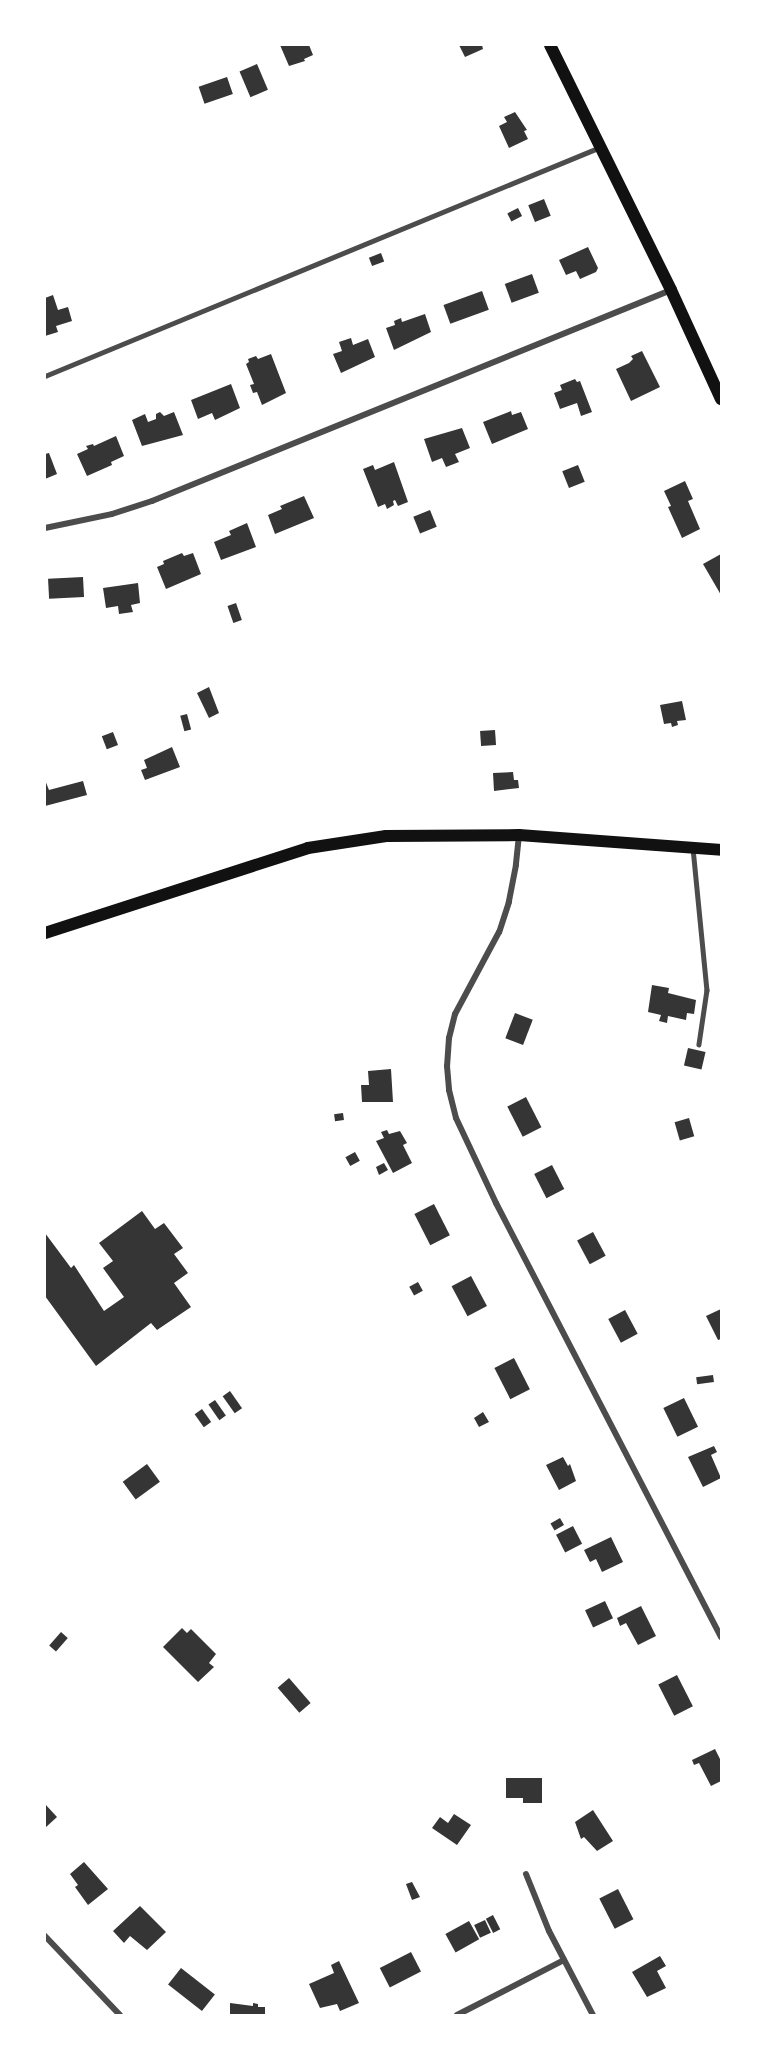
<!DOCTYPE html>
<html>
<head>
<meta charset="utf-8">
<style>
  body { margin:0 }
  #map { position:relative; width:766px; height:2060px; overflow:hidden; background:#fff; font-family:"Playfair Display",serif }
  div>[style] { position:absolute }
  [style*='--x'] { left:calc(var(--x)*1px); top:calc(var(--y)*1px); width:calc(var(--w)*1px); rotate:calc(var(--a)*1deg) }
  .building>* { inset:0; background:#353535; transform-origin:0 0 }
  .service>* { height:4.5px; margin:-2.25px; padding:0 2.25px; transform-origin:2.25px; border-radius:2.25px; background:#4c4c4c }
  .minor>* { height:6px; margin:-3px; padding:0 3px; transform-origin:3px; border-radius:3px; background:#4c4c4c }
  .secondary>* { height:12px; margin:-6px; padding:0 6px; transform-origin:6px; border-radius:6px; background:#111 }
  span { translate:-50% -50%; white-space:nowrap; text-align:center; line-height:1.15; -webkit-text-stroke:5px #fff; paint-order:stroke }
  .frame { position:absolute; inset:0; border:46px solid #fff; pointer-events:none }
</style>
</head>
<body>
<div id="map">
  <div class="building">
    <i style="clip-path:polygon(280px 45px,309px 45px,313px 55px,304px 59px,305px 61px,289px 66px)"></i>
    <i style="clip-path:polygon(459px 45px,482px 45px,483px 49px,465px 57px)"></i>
    <i style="left:257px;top:64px;width:28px;height:19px;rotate:67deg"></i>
    <i style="left:227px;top:77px;width:18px;height:30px;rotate:71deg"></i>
    <i style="clip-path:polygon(515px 112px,527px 130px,524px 131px,528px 139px,509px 148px,499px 126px,507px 122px,504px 117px)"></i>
    <i style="left:544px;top:199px;width:18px;height:17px;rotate:68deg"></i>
    <i style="left:518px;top:208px;width:9px;height:12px;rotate:63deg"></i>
    <i style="clip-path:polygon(588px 247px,598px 268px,596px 272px,580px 279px,576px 271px,566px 275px,559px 260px)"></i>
    <i style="left:381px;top:253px;width:9px;height:13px;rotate:69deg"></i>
    <i style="left:532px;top:274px;width:20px;height:29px;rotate:70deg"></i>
    <i style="left:482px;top:291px;width:20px;height:41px;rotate:70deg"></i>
    <i style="clip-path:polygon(53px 295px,58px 310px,68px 307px,72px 321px,56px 326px,58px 332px,45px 336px,45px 298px)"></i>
    <i style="clip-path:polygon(425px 314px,431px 332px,394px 350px,386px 328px,395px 325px,394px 321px,401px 318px,402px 322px)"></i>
    <i style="clip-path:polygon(351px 338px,353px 345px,368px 339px,375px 357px,341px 373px,333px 354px,342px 351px,339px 342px)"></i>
    <i style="clip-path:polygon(642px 351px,660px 387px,631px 401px,616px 369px,629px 363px,633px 359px,631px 356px)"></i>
    <i style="clip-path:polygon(271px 354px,286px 393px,262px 405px,257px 392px,253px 393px,250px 385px,254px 384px,246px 364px,249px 362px,248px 359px,256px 356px,258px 359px)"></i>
    <i style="clip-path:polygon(575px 379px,577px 382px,580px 381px,592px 412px,581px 416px,577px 403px,560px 409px,554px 393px,562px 390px,560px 385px)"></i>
    <i style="clip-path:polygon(231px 384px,240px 408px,215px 420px,212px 413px,198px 419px,191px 400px)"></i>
    <i style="clip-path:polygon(511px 411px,512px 415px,521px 412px,528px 429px,492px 444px,483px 422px)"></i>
    <i style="clip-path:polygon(160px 412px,164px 416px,174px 412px,183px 435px,142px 446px,132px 420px,145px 414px,148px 422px,156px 419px,156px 414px)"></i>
    <i style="clip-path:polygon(462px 428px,470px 448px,455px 454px,459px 462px,446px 467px,442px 458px,432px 462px,424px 439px)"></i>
    <i style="clip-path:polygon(116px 436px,124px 456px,111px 462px,112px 465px,87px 476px,77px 454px,88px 449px,86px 446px,93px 444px,94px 446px)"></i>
    <i style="clip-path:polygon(49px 453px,57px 474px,45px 479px,45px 454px)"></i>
    <i style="clip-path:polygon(394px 462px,408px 502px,398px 506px,395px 500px,393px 501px,394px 505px,387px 509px,385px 504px,378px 507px,363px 469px,373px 465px,375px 470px)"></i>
    <i style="left:578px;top:465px;width:18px;height:17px;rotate:68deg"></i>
    <i style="clip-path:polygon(685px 481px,693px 499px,688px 501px,700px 529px,682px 538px,668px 507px,671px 506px,664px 491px)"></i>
    <i style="clip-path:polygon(304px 496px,314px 518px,275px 534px,268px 515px,282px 509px,280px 506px)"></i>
    <i style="left:430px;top:510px;width:18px;height:18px;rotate:68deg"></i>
    <i style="clip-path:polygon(247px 523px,256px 547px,221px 560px,214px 542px,231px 535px,229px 531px)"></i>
    <i style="clip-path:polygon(182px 553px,184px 556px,193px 553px,201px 574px,166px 589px,157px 567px,164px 564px,163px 561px)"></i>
    <i style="clip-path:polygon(721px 554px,721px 595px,703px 564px)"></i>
    <i style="left:83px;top:577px;width:20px;height:35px;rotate:87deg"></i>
    <i style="clip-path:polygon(138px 583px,140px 603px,131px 605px,133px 612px,119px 614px,118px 606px,106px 608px,103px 588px)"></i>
    <i style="left:236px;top:603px;width:18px;height:9px;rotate:71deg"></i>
    <i style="clip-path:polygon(209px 687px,219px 713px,209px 718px,197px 693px)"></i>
    <i style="clip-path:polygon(682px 701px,686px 720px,677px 721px,678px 725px,672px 727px,671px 723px,664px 724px,660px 705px)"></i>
    <i style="left:187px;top:714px;width:16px;height:7px;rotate:75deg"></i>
    <i style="left:495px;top:730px;width:15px;height:15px;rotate:86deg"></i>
    <i style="left:113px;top:732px;width:14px;height:12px;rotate:69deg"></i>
    <i style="clip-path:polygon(172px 747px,180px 767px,145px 780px,141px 770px,147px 768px,144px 760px)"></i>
    <i style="clip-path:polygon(513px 772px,514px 780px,518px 780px,519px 788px,494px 791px,493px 773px)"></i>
    <i style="clip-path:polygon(45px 780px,49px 790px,83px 781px,87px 795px,45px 806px)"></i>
    <i style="clip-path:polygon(652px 985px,669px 988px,668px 993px,696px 1000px,694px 1014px,687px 1013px,686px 1020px,668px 1016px,667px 1023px,659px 1021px,661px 1015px,648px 1012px)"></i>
    <i style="left:515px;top:1013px;width:19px;height:27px;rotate:21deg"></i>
    <i style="left:688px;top:1048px;width:18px;height:18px;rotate:13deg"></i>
    <i style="clip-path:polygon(391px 1069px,393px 1102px,362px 1102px,361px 1085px,369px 1085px,368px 1071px)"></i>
    <i style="left:526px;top:1097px;width:34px;height:21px;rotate:63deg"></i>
    <i style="left:343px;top:1113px;width:7px;height:9px;rotate:82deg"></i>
    <i style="left:689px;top:1118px;width:19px;height:15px;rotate:74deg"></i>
    <i style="clip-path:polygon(387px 1130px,389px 1134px,400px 1131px,407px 1143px,403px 1145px,412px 1163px,393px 1173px,376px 1141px,384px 1138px,381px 1132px)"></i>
    <i style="left:355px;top:1152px;width:10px;height:11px;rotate:61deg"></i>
    <i style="clip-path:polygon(384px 1163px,388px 1170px,379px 1175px,376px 1167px)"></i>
    <i style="left:552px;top:1165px;width:27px;height:20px;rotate:63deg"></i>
    <i style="left:434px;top:1204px;width:35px;height:22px;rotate:63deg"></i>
    <i style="clip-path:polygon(142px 1211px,155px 1229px,164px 1223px,183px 1248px,174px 1254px,188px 1273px,174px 1283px,191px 1307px,157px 1330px,151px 1323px,96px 1366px,45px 1296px,45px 1233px,71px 1268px,74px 1265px,104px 1311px,124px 1297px,103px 1268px,113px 1261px,99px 1243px)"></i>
    <i style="left:593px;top:1232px;width:27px;height:18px;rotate:62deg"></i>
    <i style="left:471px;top:1276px;width:34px;height:22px;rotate:62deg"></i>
    <i style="left:418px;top:1282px;width:10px;height:10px;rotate:61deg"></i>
    <i style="clip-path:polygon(721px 1309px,721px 1339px,718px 1340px,706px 1316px)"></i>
    <i style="left:625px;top:1310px;width:27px;height:19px;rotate:62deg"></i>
    <i style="left:514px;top:1358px;width:35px;height:22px;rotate:63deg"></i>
    <i style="left:713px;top:1375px;width:7px;height:17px;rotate:82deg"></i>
    <i style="left:230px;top:1391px;width:21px;height:9px;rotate:55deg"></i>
    <i style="left:684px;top:1398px;width:32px;height:23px;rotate:64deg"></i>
    <i style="left:215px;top:1400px;width:19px;height:8px;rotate:55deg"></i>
    <i style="left:202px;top:1409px;width:16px;height:9px;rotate:55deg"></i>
    <i style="clip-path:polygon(483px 1412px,489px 1422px,479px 1427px,474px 1418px)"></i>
    <i style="clip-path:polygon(714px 1446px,717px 1452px,711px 1455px,721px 1478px,703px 1487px,688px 1457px)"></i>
    <i style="clip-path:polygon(563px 1457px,568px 1466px,570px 1464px,576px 1481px,559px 1490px,546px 1465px)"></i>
    <i style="left:147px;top:1464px;width:22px;height:30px;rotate:54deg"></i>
    <i style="left:560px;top:1518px;width:8px;height:11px;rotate:60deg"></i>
    <i style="left:573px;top:1526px;width:20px;height:19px;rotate:63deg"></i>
    <i style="clip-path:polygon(611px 1537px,623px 1562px,602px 1572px,596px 1559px,590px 1562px,584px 1550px)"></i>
    <i style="left:605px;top:1601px;width:19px;height:22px;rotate:65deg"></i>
    <i style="clip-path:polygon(641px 1606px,656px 1636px,638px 1645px,626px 1623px,620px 1626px,617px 1618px)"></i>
    <i style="clip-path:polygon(182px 1628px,187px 1633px,191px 1629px,216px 1654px,209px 1663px,214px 1667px,198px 1682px,163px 1647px)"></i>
    <i style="left:61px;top:1632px;width:9px;height:18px;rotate:41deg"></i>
    <i style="left:677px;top:1675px;width:35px;height:21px;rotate:63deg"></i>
    <i style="left:289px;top:1678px;width:33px;height:15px;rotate:49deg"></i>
    <i style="clip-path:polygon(715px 1749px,721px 1761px,721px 1781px,711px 1786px,699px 1763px,694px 1765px,692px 1760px)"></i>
    <i style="clip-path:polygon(506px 1778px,542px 1778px,542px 1803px,523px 1803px,523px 1798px,506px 1798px)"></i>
    <i style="clip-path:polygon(45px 1804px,57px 1817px,45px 1828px)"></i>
    <i style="clip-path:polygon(593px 1810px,613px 1841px,597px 1851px,584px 1837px,581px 1839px,575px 1822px)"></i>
    <i style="clip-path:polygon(454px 1814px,471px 1825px,457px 1845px,432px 1828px,440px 1817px,448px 1823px)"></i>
    <i style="clip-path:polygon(84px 1862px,108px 1889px,88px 1905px,75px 1887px,78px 1885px,70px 1874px)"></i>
    <i style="clip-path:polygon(412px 1882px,420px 1897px,412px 1900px,406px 1884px)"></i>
    <i style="left:618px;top:1889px;width:34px;height:21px;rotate:63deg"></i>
    <i style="clip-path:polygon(140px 1906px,166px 1932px,147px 1950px,130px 1936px,124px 1943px,113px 1931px)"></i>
    <i style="left:493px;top:1915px;width:16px;height:8px;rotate:63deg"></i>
    <i style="left:485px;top:1920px;width:14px;height:12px;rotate:65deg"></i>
    <i style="left:469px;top:1921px;width:21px;height:27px;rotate:61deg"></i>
    <i style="left:411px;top:1952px;width:22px;height:35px;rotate:63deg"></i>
    <i style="clip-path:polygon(660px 1956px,666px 1966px,657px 1971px,666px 1988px,647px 1997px,632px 1972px)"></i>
    <i style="clip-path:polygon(339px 1961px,359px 2003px,340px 2011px,337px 2004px,320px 2008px,309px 1984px,334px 1973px,331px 1965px)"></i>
    <i style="left:181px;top:1968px;width:43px;height:21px;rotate:38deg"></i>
    <i style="clip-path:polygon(230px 2003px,253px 2006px,253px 2003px,258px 2004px,258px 2007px,265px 2007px,265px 2015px,230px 2015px)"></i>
  </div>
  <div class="service">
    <i style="--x:45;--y:376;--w:598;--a:-22.41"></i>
    <i style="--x:693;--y:848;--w:143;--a:84.4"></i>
    <i style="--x:707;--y:990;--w:55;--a:98.4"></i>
  </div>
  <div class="minor">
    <i style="--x:45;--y:528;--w:68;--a:-11.8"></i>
    <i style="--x:112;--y:514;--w:42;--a:-18"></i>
    <i style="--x:152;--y:501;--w:560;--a:-22.12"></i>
    <i style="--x:519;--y:835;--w:30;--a:96"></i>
    <i style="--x:516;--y:865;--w:38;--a:101"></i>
    <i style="--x:509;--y:902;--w:32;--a:108"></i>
    <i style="--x:499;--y:932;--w:93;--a:118.2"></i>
    <i style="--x:455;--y:1014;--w:25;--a:104"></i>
    <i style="--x:449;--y:1038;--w:28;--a:94"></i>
    <i style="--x:447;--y:1066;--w:24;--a:85"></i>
    <i style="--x:449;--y:1090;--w:29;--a:76"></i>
    <i style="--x:456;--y:1118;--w:94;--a:64.8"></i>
    <i style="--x:496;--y:1203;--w:489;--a:62.6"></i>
    <i style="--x:526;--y:1874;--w:61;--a:68"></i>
    <i style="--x:549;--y:1931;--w:95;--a:62.4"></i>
    <i style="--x:45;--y:1936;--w:109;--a:46.5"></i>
    <i style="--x:457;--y:2015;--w:120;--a:-27.2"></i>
  </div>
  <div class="secondary">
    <i style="--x:550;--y:45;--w:273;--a:63.7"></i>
    <i style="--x:671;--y:290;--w:120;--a:65.4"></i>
    <i style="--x:45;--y:933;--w:276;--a:-17.9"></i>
    <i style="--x:308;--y:848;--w:79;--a:-8.7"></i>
    <i style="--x:386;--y:836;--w:133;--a:-0.4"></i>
    <i style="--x:519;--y:835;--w:203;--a:4.2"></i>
  </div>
  <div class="frame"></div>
</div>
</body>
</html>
